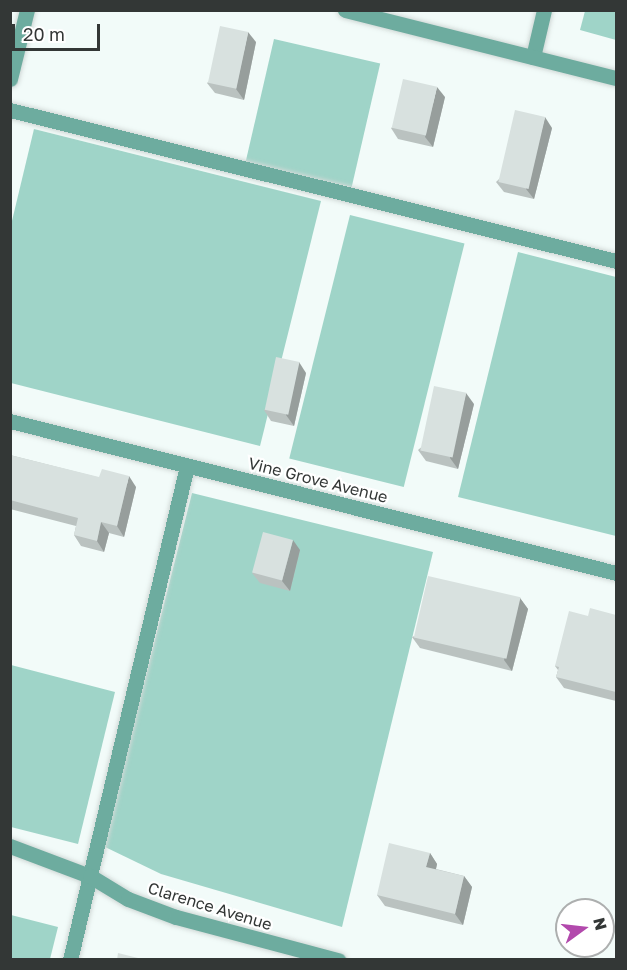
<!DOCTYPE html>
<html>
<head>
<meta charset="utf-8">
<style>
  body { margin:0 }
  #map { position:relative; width:627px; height:970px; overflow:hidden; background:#f2fbf9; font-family:"Golos Text",sans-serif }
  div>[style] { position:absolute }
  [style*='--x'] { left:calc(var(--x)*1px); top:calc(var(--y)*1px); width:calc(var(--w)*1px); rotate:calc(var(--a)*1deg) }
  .green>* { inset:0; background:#9fd4c8; transform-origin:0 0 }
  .roads { filter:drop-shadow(0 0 2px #d0d8d6) drop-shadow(0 0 2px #d0d8d6) }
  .service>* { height:15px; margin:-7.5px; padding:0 7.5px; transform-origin:7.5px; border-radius:7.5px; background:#6dac9f }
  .minor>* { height:15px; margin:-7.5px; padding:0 7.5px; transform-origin:7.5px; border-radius:7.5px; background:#6dac9f }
  .tertiary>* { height:15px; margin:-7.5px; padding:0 7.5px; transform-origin:7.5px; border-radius:7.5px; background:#6dac9f }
  .wall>* { inset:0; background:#bac2c0 }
  .shaded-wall>* { inset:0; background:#979e9c }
  .building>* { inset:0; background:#d8e1df; transform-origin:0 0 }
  span { translate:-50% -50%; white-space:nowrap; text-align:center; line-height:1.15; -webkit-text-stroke:4.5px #fff; paint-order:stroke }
  .street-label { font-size:16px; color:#333736 }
  .frame { position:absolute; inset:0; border:12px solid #333736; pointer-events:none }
  .north { position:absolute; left:555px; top:898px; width:60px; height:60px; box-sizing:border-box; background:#fff; border:2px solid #adafaf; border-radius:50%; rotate:75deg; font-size:16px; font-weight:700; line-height:24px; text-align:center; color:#333736 }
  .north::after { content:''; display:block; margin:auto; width:21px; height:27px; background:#b249ac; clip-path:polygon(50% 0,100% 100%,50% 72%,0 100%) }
  .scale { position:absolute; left:12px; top:24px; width:88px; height:27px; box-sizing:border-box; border:3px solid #333736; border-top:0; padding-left:8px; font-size:18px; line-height:21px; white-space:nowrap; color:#333736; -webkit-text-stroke:4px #fff; paint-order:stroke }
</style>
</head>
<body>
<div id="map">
  <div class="green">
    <i style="clip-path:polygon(585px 11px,616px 11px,616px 40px,580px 30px)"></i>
    <i style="left:274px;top:39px;width:109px;height:127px;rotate:13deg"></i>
    <i style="clip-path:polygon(34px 129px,321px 201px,260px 446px,11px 383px,11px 225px)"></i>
    <i style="left:350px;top:215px;width:118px;height:251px;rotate:14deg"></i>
    <i style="clip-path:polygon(518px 252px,616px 277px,616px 536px,458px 497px)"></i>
    <i style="clip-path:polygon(192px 493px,433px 552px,342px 927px,161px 874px,103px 846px)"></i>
    <i style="clip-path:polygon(11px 665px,115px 692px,78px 844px,11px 827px)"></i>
    <i style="clip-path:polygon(11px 915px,58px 927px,50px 959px,11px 959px)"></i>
  </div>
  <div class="roads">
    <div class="service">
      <i style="--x:10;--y:110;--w:625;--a:13.99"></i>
      <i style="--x:70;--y:960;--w:508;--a:-76.68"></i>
    </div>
    <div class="minor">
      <i style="--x:533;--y:57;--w:48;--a:-76.8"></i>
      <i style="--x:10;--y:79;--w:71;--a:-76.2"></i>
      <i style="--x:10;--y:421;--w:625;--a:14.08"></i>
      <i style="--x:10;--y:846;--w:85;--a:20.6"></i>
      <i style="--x:90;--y:876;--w:44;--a:31.2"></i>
      <i style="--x:128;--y:899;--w:51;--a:20.6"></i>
      <i style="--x:176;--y:917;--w:168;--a:14.9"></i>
    </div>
    <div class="tertiary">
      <i style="--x:345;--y:10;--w:279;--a:14.1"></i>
    </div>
  </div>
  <div class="wall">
    <i style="clip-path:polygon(256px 42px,244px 100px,215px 93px,207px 83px)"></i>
    <i style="clip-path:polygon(445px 97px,433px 147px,398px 139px,391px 128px)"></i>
    <i style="clip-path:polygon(552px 128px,534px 199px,504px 192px,496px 182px)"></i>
    <i style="clip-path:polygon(306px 373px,294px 426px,271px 421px,264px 410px)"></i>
    <i style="clip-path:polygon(474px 404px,458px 469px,426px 461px,418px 450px)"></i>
    <i style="clip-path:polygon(10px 455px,136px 487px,124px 537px,109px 533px,104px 552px,81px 546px,74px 535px,76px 526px,10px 509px)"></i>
    <i style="clip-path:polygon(300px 550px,290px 591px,260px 583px,252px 573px)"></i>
    <i style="clip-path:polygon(520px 598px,528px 609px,512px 671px,420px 648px,412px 637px)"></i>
    <i style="clip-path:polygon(616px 615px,616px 701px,564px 688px,556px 677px,558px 670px,555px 666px,588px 616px)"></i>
    <i style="clip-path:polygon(430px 853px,437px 864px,436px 869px,464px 876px,472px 887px,463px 925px,385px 906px,377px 895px)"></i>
  </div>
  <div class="shaded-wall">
    <i style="clip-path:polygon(248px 32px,256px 42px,244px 100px,236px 89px)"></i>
    <i style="clip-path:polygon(437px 87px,445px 97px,433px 147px,425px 137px)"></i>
    <i style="clip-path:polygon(545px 117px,552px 128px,534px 199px,526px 189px)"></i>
    <i style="clip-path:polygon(299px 362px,306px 373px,294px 426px,286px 415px)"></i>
    <i style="clip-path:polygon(466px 393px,474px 404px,458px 469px,450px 458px)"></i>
    <i style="clip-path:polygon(129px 476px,136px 487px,124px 537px,117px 526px)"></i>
    <i style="clip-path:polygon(101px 522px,109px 533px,104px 552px,97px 541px)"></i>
    <i style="clip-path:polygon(293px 540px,300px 550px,290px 591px,282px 581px)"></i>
    <i style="clip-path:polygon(520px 598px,528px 609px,512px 671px,504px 660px)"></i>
    <i style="clip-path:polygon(430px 853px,437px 864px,434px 878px,426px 867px)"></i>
    <i style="clip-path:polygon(464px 876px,472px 887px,463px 925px,455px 914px)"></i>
  </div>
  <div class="building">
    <i style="left:220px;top:26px;width:29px;height:58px;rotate:12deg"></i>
    <i style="left:403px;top:79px;width:35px;height:50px;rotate:13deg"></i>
    <i style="left:515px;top:110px;width:31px;height:74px;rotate:13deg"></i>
    <i style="left:276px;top:357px;width:24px;height:54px;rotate:12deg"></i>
    <i style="left:434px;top:386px;width:33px;height:66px;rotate:12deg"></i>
    <i style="clip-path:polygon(10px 455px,99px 477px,102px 469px,129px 476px,117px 526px,101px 522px,97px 541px,74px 535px,78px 518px,10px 500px)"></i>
    <i style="left:263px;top:532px;width:31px;height:42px;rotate:15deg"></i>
    <i style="left:428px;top:576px;width:95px;height:63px;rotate:13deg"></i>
    <i style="clip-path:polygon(590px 608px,616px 615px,616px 692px,556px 677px,559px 667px,555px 666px,569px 611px,588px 616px)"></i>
    <i style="clip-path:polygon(389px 843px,430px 853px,426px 867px,464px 876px,455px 914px,377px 895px)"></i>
    <i style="clip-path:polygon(118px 953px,146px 960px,117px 960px)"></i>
  </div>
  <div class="street-label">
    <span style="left:318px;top:480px;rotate:14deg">Vine Grove Avenue</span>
    <span style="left:210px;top:906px;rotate:17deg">Clarence Avenue</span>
  </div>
  <div class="frame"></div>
  <div class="north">N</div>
  <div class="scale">20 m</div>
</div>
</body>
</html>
